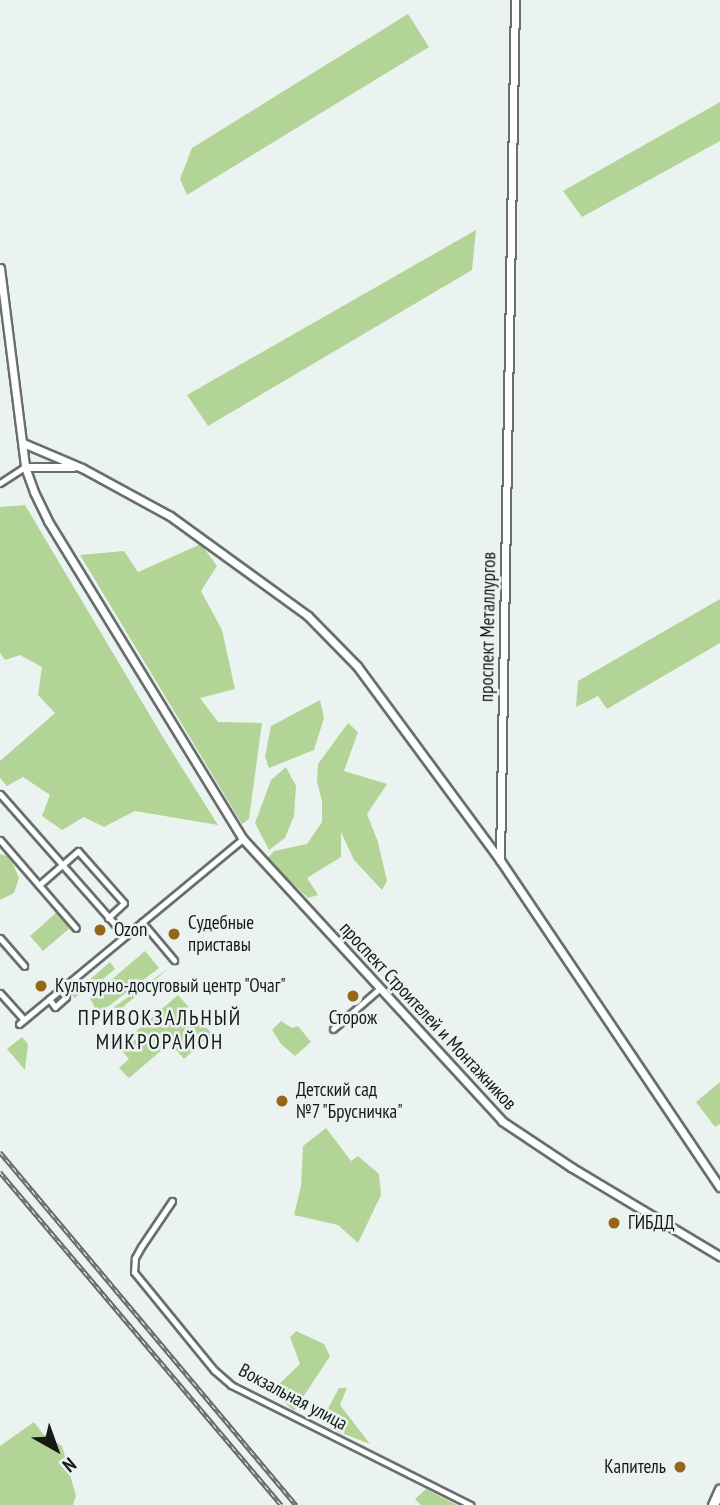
<!DOCTYPE html>
<html>
<head>
<meta charset="utf-8">
<style>
	body { margin:0 }
	#map { position:relative; width:720px; height:1505px; overflow:hidden; background:#ebf3f0; font-family:"PT Sans Narrow",sans-serif }
	div>[style] { position:absolute }
	.green>* { inset:0; background:#b2d597 }
	.roads { filter:drop-shadow(2px 0 #686f6c) drop-shadow(-2px 0 #686f6c) drop-shadow(0 2px #686f6c) drop-shadow(0 -2px #686f6c) }
	.minor>* { height:5px; margin:-2.5px; padding:0 2.5px; transform-origin:2.5px; border-radius:2.5px; background:#fff }
	.tertiary>* { height:7px; margin:-3.5px; padding:0 3.5px; transform-origin:3.5px; border-radius:3.5px; background:#fff }
	.primary>* { height:9px; margin:-4.5px; padding:0 4.5px; transform-origin:4.5px; border-radius:4.5px; background:#fff }
	.rail>* { height:4.5px; margin-top:-2.25px; transform-origin:0; background:repeating-linear-gradient(90deg,#ebf3f0 0 5px,#666b69 0 10px); box-sizing:border-box; border-block:2px solid #666b69 }
	.dots>* { width:19px; height:19px; translate:-50% -50%; box-sizing:border-box; border:4px solid #ebf3f0; border-radius:50% }
	span { translate:-50% -50%; white-space:nowrap; text-align:center; line-height:1.15; -webkit-text-stroke:5px #ebf3f0; paint-order:stroke }
	.street-label { font-size:19px; color:#161918 }
	.poi-label { font-size:19px; color:#161918 }
	.left { translate:0 -50%; text-align:left }
	.right { translate:-100% -50%; text-align:right }
	.neighbourhood-label { font-size:21px; color:#161918; letter-spacing:2px }
	.north { position:absolute; left:21px; top:1414px; width:70px; height:70px; -webkit-text-stroke:5px #ebf3f0; paint-order:stroke; rotate:140deg; font-size:19px; font-weight:700; line-height:28px; text-align:center; color:#161918 }
	.north::after { content:''; display:block; margin:auto; width:24px; height:32px; background:#161918; clip-path:polygon(50% 0,100% 100%,50% 72%,0 100%) }
</style>
</head>
<body>
<div id="map">
	<div class="green">
		<div style="clip-path:polygon(408px 14px,429px 47px,187px 195px,180px 179px,192px 148px)"></div>
		<div style="clip-path:polygon(720px 102px,720px 141px,582px 217px,563px 191px)"></div>
		<div style="clip-path:polygon(476px 230px,472px 270px,208px 426px,187px 395px)"></div>
		<div style="clip-path:polygon(25px 505px,164px 739px,218px 825px,135px 811px,104px 827px,84px 817px,62px 830px,42px 816px,50px 795px,23px 777px,7px 786px,0 778px,0 761px,55px 713px,38px 695px,42px 667px,20px 655px,5px 660px,0 653px,0 507px)"></div>
		<div style="clip-path:polygon(201px 544px,217px 566px,201px 591px,222px 630px,235px 689px,200px 698px,218px 722px,262px 723px,249px 819px,242px 824px,80px 555px,124px 551px,138px 572px)"></div>
		<div style="clip-path:polygon(720px 599px,720px 643px,607px 709px,598px 696px,576px 707px,578px 681px)"></div>
		<div style="clip-path:polygon(320px 700px,324px 718px,314px 750px,269px 768px,265px 757px,271px 726px)"></div>
		<div style="clip-path:polygon(348px 723px,358px 732px,344px 771px,387px 784px,367px 814px,378px 842px,387px 881px,382px 890px,354px 860px,341px 832px,341px 857px,307px 878px,318px 895px,308px 898px,267px 859px,274px 851px,307px 844px,322px 822px,322px 801px,317px 782px,318px 764px)"></div>
		<div style="clip-path:polygon(286px 767px,296px 786px,294px 816px,285px 838px,269px 850px,255px 823px,271px 780px)"></div>
		<div style="clip-path:polygon(0 854px,10px 857px,19px 878px,14px 893px,0 900px)"></div>
		<div style="clip-path:polygon(57px 912px,71px 927px,43px 951px,30px 936px)"></div>
		<div style="clip-path:polygon(145px 951px,159px 968px,98px 1014px,90px 998px)"></div>
		<div style="clip-path:polygon(110px 962px,115px 969px,86px 993px,82px 992px,75px 998px,72px 995px)"></div>
		<div style="clip-path:polygon(169px 968px,103px 1024px,100px 1017px)"></div>
		<div style="clip-path:polygon(178px 995px,212px 1034px,184px 1059px,170px 1043px,129px 1078px,119px 1068px,129px 1059px,122px 1051px,137px 1038px,133px 1034px)"></div>
		<div style="clip-path:polygon(281px 1021px,292px 1028px,298px 1026px,311px 1042px,295px 1056px,281px 1044px,272px 1030px)"></div>
		<div style="clip-path:polygon(22px 1037px,28px 1044px,25px 1070px,7px 1049px)"></div>
		<div style="clip-path:polygon(720px 1082px,720px 1124px,715px 1127px,696px 1102px)"></div>
		<div style="clip-path:polygon(326px 1128px,351px 1161px,358px 1156px,379px 1174px,381px 1195px,358px 1243px,338px 1225px,294px 1215px,301px 1186px,303px 1146px)"></div>
		<div style="clip-path:polygon(296px 1331px,324px 1344px,330px 1356px,294px 1411px,284px 1402px,278px 1385px,300px 1364px,290px 1337px)"></div>
		<div style="clip-path:polygon(339px 1388px,347px 1388px,340px 1405px,370px 1444px,339px 1432px,322px 1420px)"></div>
		<div style="clip-path:polygon(34px 1422px,43px 1434px,62px 1446px,76px 1496px,73px 1505px,0 1505px,0 1446px)"></div>
		<div style="clip-path:polygon(426px 1489px,457px 1505px,421px 1505px,415px 1499px)"></div>
	</div>
	<div class="roads">
		<div class="minor">
			<div style="left:0;top:483px;width:30px;rotate:-33deg"></div>
			<div style="left:0;top:794px;width:189px;rotate:48.6deg"></div>
			<div style="left:0;top:840px;width:116px;rotate:49.2deg"></div>
			<div style="left:39px;top:885px;width:52px;rotate:-41.1deg"></div>
			<div style="left:78px;top:851px;width:69px;rotate:48.5deg"></div>
			<div style="left:124px;top:903px;width:22px;rotate:137deg"></div>
			<div style="left:142px;top:922px;width:50px;rotate:49.9deg"></div>
			<div style="left:0;top:938px;width:37px;rotate:49deg"></div>
			<div style="left:0;top:993px;width:36px;rotate:48deg"></div>
			<div style="left:49px;top:999px;width:10px;rotate:53deg"></div>
			<div style="left:55px;top:1007px;width:15px;rotate:-42deg"></div>
			<div style="left:66px;top:997px;width:9px;rotate:-131deg"></div>
			<div style="left:19px;top:1024px;width:291px;rotate:-39.6deg"></div>
			<div style="left:333px;top:1029px;width:61px;rotate:-41deg"></div>
			<div style="left:172px;top:1201px;width:55px;rotate:124deg"></div>
			<div style="left:141px;top:1247px;width:13px;rotate:119deg"></div>
			<div style="left:135px;top:1258px;width:14px;rotate:94deg"></div>
			<div style="left:134px;top:1272px;width:127px;rotate:50.8deg"></div>
			<div style="left:214px;top:1370px;width:23px;rotate:41deg"></div>
			<div style="left:231px;top:1385px;width:268px;rotate:26.6deg"></div>
		</div>
		<div class="tertiary">
			<div style="left:515px;top:0;width:860px;rotate:91deg"></div>
			<div style="left:500px;top:860px;width:394px;rotate:56.1deg"></div>
			<div style="left:0;top:268px;width:201px;rotate:82.8deg"></div>
			<div style="left:25px;top:467px;width:27px;rotate:70deg"></div>
			<div style="left:34px;top:492px;width:32px;rotate:64deg"></div>
			<div style="left:48px;top:521px;width:373px;rotate:58.5deg"></div>
			<div style="left:243px;top:839px;width:383px;rotate:47.4deg"></div>
			<div style="left:502px;top:1121px;width:83px;rotate:33.7deg"></div>
			<div style="left:571px;top:1167px;width:174px;rotate:30.9deg"></div>
			<div style="left:23px;top:443px;width:64px;rotate:23deg"></div>
			<div style="left:82px;top:468px;width:100px;rotate:28.6deg"></div>
			<div style="left:170px;top:516px;width:170px;rotate:35.9deg"></div>
			<div style="left:308px;top:616px;width:70px;rotate:45.6deg"></div>
			<div style="left:357px;top:666px;width:241px;rotate:53.6deg"></div>
			<div style="left:25px;top:467px;width:48px"></div>
		</div>
		<div class="primary">
			<div style="left:713px;top:1505px;width:17px;rotate:-66deg"></div>
		</div>
	</div>
	<div class="rail">
		<div style="left:0;top:1152px;width:461px;rotate:50deg"></div>
		<div style="left:0;top:1172px;width:436px;rotate:49.8deg"></div>
	</div>
	<div class="dots">
		<div style="left:100px;top:930px;background:#986619"></div>
		<div style="left:174px;top:934px;background:#986619"></div>
		<div style="left:41px;top:986px;background:#986619"></div>
		<div style="left:353px;top:996px;background:#986619"></div>
		<div style="left:282px;top:1101px;background:#986619"></div>
		<div style="left:614px;top:1223px;background:#986619"></div>
		<div style="left:680px;top:1467px;background:#986619"></div>
	</div>
	<div class="street-label">
		<span style="left:488px;top:627px;rotate:-89deg">проспект Металлургов</span>
		<span style="left:428px;top:1016px;rotate:47deg">проспект Строителей и Монтажников</span>
		<span style="left:293px;top:1397px;rotate:28deg">Вокзальная улица</span>
	</div>
	<div class="poi-label">
		<span class="left" style="left:188px;top:934px">Судебные<br>приставы</span>
		<span class="left" style="left:114px;top:930px">Ozon</span>
		<span class="left" style="left:55px;top:986px">Культурно-досуговый центр "Очаг"</span>
		<span style="left:353px;top:1018px">Сторож</span>
		<span class="left" style="left:296px;top:1101px">Детский сад<br>№7 "Брусничка"</span>
		<span class="left" style="left:628px;top:1223px">ГИБДД</span>
		<span class="right" style="left:666px;top:1467px">Капитель</span>
	</div>
	<div class="neighbourhood-label">
		<span style="left:160px;top:1030px">ПРИВОКЗАЛЬНЫЙ<br>МИКРОРАЙОН</span>
	</div>
	<div class="north">N</div>
</div>
</body>
</html>
